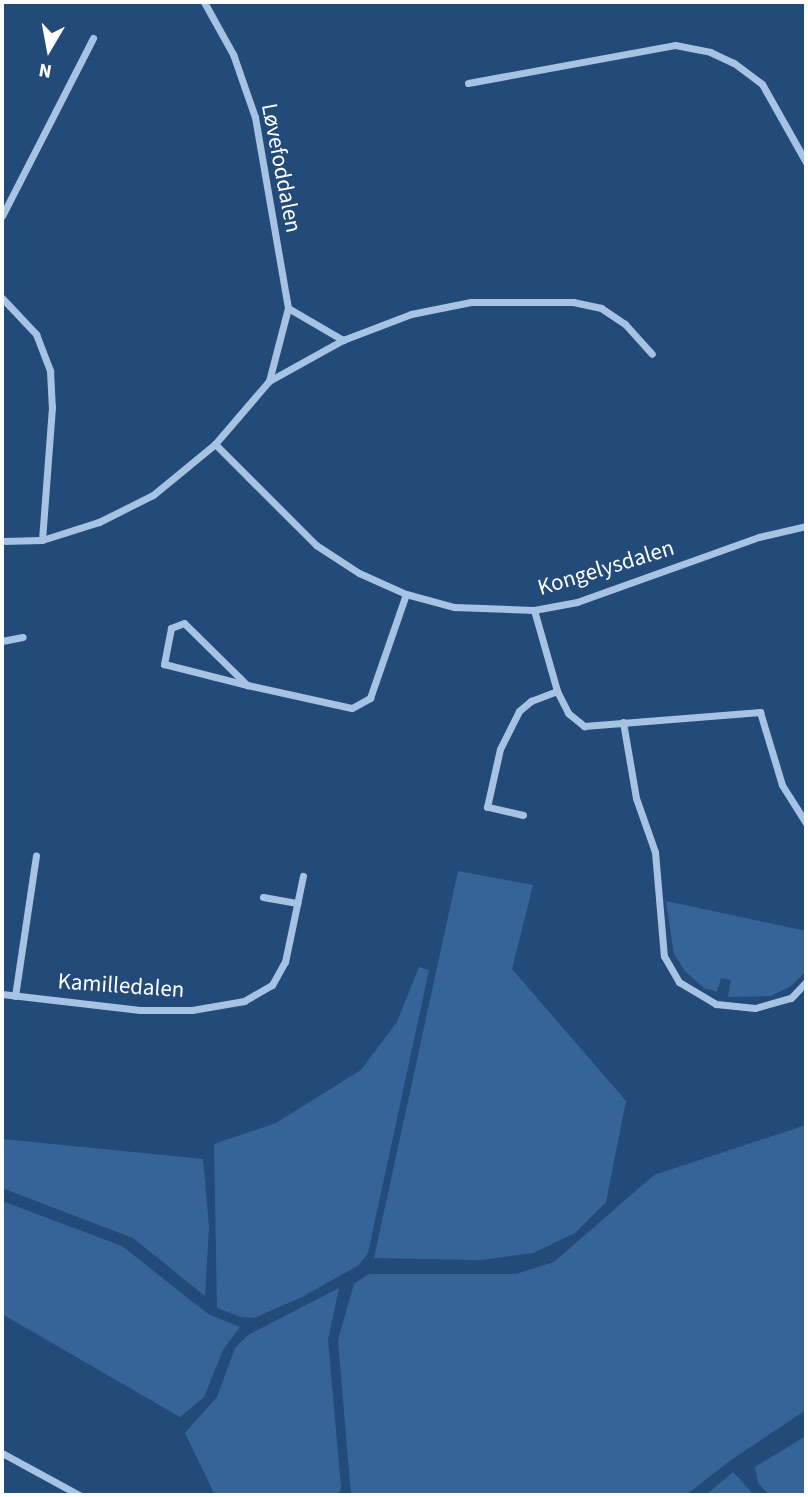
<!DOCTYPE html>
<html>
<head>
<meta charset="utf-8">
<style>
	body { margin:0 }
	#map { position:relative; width:808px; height:1497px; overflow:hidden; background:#234b7a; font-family:"Source Sans 3",sans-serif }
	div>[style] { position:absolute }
	.green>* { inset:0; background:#376498 }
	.minor>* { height:7px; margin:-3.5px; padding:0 3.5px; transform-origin:3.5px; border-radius:3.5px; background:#a6c3e4 }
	span { translate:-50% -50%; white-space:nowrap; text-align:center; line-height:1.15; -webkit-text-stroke:6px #234b7a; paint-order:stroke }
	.street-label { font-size:23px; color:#fff }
	.frame { position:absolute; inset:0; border:4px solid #fff; pointer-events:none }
	.north { position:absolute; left:14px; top:14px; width:70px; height:70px; -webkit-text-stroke:5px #234b7a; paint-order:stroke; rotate:190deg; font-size:19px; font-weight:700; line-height:28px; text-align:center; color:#fff }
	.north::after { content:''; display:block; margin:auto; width:24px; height:32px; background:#fff; clip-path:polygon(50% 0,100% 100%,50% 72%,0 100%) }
</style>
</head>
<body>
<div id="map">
	<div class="green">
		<div style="clip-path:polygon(458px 871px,533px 885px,512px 969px,626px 1101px,606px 1202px,575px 1233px,533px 1253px,481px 1260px,374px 1258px)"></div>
		<div style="clip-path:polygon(666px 901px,806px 931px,806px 971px,791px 986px,771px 996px,728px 997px,731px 980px,721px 978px,717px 992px,704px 988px,685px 971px,674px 954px)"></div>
		<div style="clip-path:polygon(419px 967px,429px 970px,368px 1253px,359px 1265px,302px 1297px,254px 1318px,241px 1317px,217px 1308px,214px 1144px,276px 1123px,361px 1070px,397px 1022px)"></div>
		<div style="clip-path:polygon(806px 1125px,806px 1410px,731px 1460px,686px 1495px,351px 1495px,338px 1340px,354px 1284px,369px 1274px,516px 1274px,554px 1262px,654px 1175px)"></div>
		<div style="clip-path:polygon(2px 1139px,203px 1159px,209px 1227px,205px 1296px,133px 1238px,2px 1188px)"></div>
		<div style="clip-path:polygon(2px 1201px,122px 1246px,208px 1314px,240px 1327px,223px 1350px,204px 1397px,180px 1417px,2px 1314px)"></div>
		<div style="clip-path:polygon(339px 1288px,328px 1340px,341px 1487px,339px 1495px,215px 1495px,185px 1433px,217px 1397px,235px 1348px,248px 1335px)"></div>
		<div style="clip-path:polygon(806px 1436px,806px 1495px,769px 1495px,758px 1483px,755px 1467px)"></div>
		<div style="clip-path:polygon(733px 1472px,754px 1495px,706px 1495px)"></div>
	</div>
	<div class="minor">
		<div style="left:204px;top:2px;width:60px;rotate:60.9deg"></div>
		<div style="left:233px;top:54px;width:67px;rotate:70.8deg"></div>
		<div style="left:255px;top:117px;width:194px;rotate:80.2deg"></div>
		<div style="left:288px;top:308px;width:75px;rotate:104.6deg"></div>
		<div style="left:468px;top:83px;width:210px;rotate:-10.4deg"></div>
		<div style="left:675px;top:45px;width:36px;rotate:11deg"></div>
		<div style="left:710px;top:52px;width:26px;rotate:25deg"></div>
		<div style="left:734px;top:63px;width:35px;rotate:37deg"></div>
		<div style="left:762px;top:84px;width:90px;rotate:60.6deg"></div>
		<div style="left:2px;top:216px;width:200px;rotate:-62.9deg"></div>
		<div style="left:2px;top:298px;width:50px;rotate:46.6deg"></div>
		<div style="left:36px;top:334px;width:40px;rotate:69deg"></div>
		<div style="left:50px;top:371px;width:36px;rotate:87deg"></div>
		<div style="left:52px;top:407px;width:133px;rotate:94.3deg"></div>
		<div style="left:288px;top:308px;width:64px;rotate:30.2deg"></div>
		<div style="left:215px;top:444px;width:143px;rotate:45deg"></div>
		<div style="left:316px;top:545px;width:51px;rotate:33.1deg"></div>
		<div style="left:359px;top:573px;width:51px;rotate:24.1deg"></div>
		<div style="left:406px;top:594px;width:50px;rotate:15.2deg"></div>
		<div style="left:454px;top:607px;width:80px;rotate:2.1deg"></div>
		<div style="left:534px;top:610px;width:44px;rotate:-10.5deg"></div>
		<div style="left:577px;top:602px;width:193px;rotate:-19.7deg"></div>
		<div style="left:759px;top:537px;width:48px;rotate:-13.2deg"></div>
		<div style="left:2px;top:541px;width:40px;rotate:-1.4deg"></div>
		<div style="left:42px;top:540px;width:60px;rotate:-17.5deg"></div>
		<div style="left:99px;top:522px;width:60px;rotate:-26.6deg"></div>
		<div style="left:153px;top:495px;width:80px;rotate:-39.4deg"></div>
		<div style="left:215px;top:444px;width:83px;rotate:-49.4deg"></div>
		<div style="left:269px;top:381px;width:85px;rotate:-29deg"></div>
		<div style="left:343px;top:340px;width:73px;rotate:-20.9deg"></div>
		<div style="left:411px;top:314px;width:61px;rotate:-11.3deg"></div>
		<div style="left:471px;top:302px;width:102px"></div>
		<div style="left:573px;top:302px;width:29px;rotate:12deg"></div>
		<div style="left:601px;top:308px;width:29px;rotate:34deg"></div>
		<div style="left:625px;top:324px;width:40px;rotate:48deg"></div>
		<div style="left:534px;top:610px;width:84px;rotate:74.1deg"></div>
		<div style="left:557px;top:691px;width:25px;rotate:63deg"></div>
		<div style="left:568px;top:713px;width:21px;rotate:39deg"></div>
		<div style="left:584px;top:726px;width:177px;rotate:-4.5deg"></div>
		<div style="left:760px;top:712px;width:76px;rotate:73.2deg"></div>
		<div style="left:782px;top:785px;width:45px;rotate:57.7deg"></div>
		<div style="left:2px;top:641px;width:21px;rotate:-11deg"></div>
		<div style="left:247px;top:685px;width:88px;rotate:-135.5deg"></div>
		<div style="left:184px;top:623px;width:14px;rotate:159deg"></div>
		<div style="left:171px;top:628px;width:37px;rotate:101deg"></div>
		<div style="left:164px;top:664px;width:86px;rotate:14.2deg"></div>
		<div style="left:247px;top:685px;width:107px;rotate:12.4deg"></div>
		<div style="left:352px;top:708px;width:21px;rotate:-29deg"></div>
		<div style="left:370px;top:698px;width:110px;rotate:-70.9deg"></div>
		<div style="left:623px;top:722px;width:77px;rotate:80.3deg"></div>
		<div style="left:636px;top:798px;width:57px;rotate:70.6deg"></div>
		<div style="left:655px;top:852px;width:104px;rotate:85.1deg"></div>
		<div style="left:664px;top:956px;width:30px;rotate:60deg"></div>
		<div style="left:679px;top:982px;width:43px;rotate:30.7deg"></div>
		<div style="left:716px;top:1004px;width:39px;rotate:6deg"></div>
		<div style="left:755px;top:1008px;width:37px;rotate:-16deg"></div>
		<div style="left:791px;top:998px;width:22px;rotate:-47deg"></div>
		<div style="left:523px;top:815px;width:37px;rotate:-167deg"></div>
		<div style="left:487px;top:807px;width:59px;rotate:-77.4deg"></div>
		<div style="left:500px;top:749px;width:42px;rotate:-63.4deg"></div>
		<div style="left:519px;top:711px;width:16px;rotate:-40deg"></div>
		<div style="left:531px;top:701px;width:28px;rotate:-21deg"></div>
		<div style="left:263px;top:897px;width:35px;rotate:10deg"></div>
		<div style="left:2px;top:994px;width:139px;rotate:6.6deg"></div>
		<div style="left:140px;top:1010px;width:52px"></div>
		<div style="left:192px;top:1010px;width:53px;rotate:-9.8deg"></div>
		<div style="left:244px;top:1001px;width:32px;rotate:-30deg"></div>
		<div style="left:272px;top:985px;width:26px;rotate:-61deg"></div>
		<div style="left:285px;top:962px;width:88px;rotate:-78.2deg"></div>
		<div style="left:15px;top:996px;width:142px;rotate:-81.5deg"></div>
		<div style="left:2px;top:1453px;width:88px;rotate:28.6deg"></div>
	</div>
	<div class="street-label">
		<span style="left:281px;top:168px;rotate:79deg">Løvefoddalen</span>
		<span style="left:606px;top:568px;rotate:-17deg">Kongelysdalen</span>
		<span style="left:121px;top:986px;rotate:4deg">Kamilledalen</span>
	</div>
	<div class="frame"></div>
	<div class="north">N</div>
</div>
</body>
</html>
